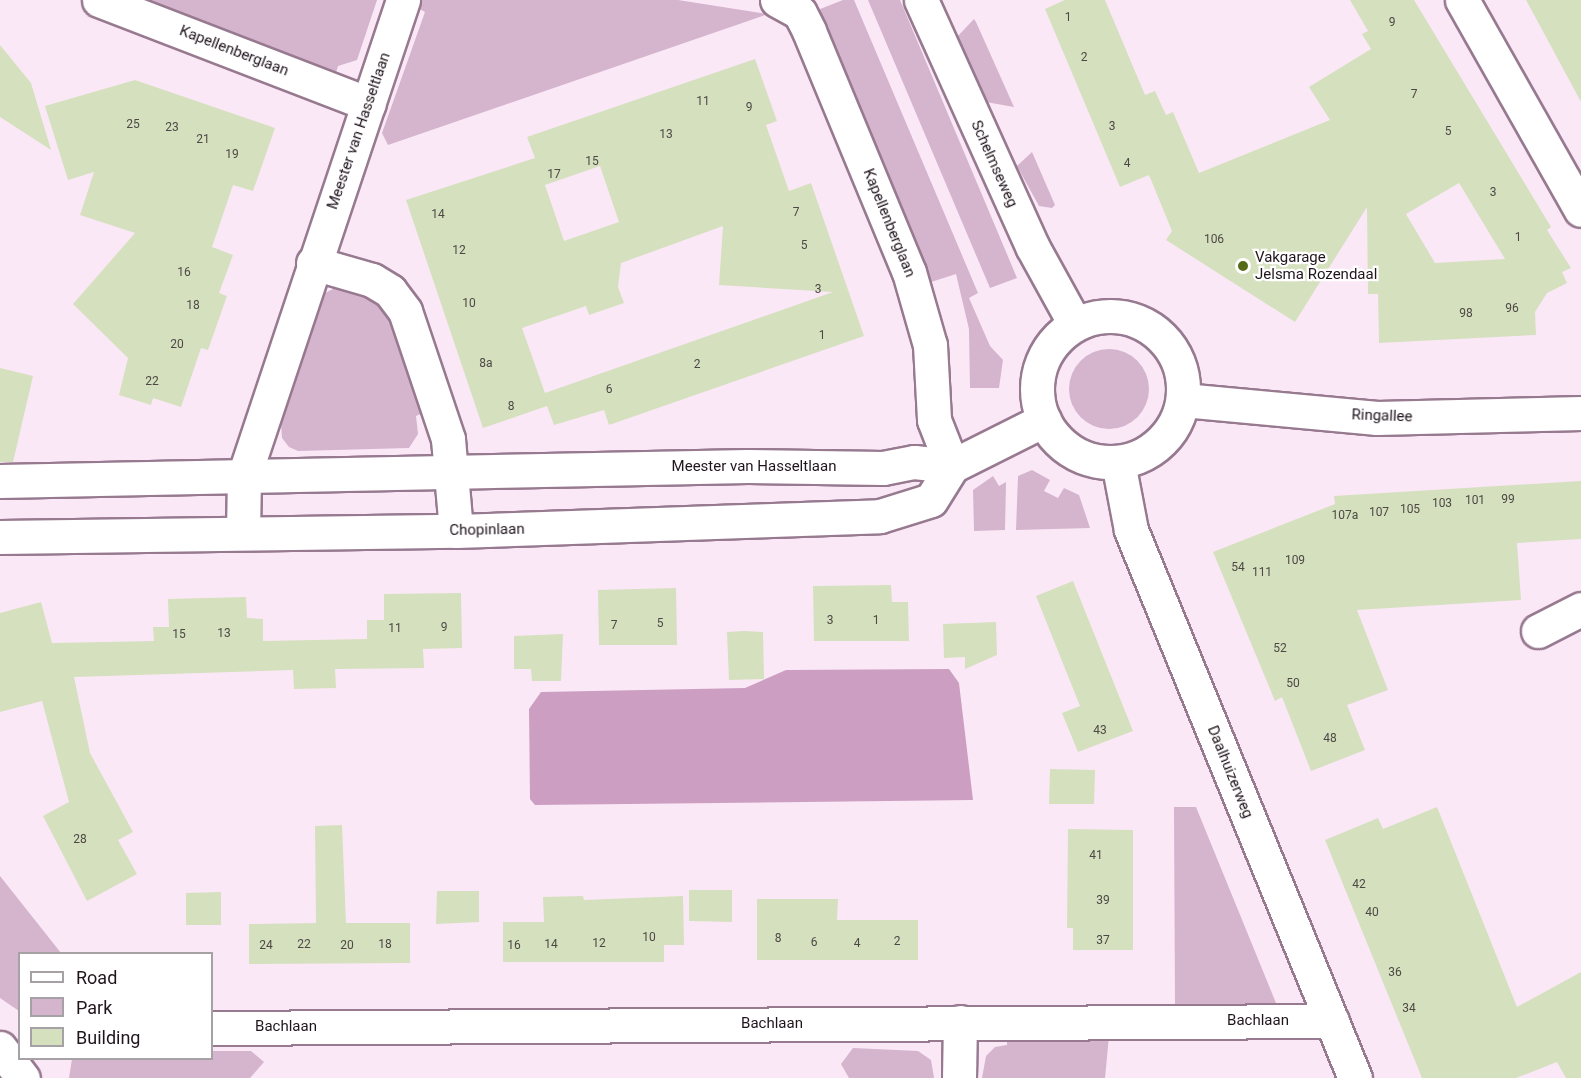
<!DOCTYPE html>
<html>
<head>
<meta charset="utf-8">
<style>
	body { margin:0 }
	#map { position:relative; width:1581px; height:1078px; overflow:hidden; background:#fbe8f7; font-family:Roboto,sans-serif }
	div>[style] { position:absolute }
	.green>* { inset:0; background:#d5b4cd }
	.round { border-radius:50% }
	.forest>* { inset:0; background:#cc9fc2 }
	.building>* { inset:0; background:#d5e0be }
	.roads { filter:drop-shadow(2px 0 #977a90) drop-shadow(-2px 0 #977a90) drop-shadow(0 2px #977a90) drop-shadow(0 -2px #977a90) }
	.street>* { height:33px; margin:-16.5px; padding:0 16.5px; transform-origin:16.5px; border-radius:16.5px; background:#fff }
	.secondary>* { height:33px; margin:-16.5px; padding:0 16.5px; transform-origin:16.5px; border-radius:16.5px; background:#fff }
	.secondary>.ring { margin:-16.5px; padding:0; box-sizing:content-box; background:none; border:33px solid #fff; border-radius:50% }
	.dots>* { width:16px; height:16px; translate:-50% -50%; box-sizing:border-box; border:3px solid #fff; border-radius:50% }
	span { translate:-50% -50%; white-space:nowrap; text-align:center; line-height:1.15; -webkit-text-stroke:4.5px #fff; paint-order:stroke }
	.number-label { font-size:12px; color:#4d4845 }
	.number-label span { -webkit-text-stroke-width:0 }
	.street-label { font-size:15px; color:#20151d }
	.poi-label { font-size:15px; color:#20151d }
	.left { translate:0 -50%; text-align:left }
	.legend { position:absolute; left:18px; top:952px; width:195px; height:108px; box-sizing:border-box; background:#fff; border:2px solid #a6a1a5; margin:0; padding:8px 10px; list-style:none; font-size:18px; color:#20151d }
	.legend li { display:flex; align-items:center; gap:12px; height:30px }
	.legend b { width:30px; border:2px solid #a6a1a5 }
</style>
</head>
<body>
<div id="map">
	<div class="green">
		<div style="clip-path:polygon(144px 0,377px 0,357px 60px,338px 66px,335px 76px)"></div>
		<div style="clip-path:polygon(419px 0,678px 0,768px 14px,388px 145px,382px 133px,425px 12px,416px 7px)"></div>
		<div style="clip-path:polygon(843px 0,854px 0,978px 293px,969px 298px,990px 346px,1003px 360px,999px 388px,970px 388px,969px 329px,956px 274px,928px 283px,815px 11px)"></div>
		<div style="clip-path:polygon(868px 0,900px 0,1017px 278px,990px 288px)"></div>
		<div style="clip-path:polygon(974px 19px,976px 22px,1014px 107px,986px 102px,957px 37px)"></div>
		<div style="clip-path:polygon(1032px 152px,1055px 205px,1052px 208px,1039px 206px,1017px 166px)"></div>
		<div style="clip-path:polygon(337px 287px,372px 296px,391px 316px,423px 413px,416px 416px,418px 434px,409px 448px,298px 451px,289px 447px,282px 438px,281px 423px,275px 420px,321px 295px)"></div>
		<div class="round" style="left:1069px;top:349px;width:80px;height:80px"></div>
		<div style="clip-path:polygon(1032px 470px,1050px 480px,1044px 491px,1058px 498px,1064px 488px,1079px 495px,1090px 528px,1016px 530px,1018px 476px)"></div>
		<div style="clip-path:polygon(993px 476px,999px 486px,1006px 482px,1005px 530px,974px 531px,973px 490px)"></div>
		<div style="clip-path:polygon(1174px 807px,1196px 807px,1276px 1003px,1265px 1007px,1175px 1007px)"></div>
		<div style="clip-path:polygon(0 876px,61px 953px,20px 954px,19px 1011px,0 998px)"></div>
		<div style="clip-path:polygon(1109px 1036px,1105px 1078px,982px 1078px,986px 1056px,995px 1047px,1007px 1045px,1007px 1037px)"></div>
		<div style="clip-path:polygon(853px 1048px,918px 1051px,931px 1060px,934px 1078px,849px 1078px,841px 1064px)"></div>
		<div style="clip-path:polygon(212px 1051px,251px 1051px,264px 1062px,250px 1078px,69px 1078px,72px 1059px,212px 1058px)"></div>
	</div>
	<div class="forest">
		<div style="clip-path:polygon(949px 669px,959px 683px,973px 800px,535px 805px,530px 799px,529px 709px,541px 692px,745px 688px,786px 670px)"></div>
	</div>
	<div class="building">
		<div style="clip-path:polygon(evenodd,1065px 0,1105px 0,1145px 95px,1155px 91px,1166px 115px,1173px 112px,1199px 173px,1330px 120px,1309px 87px,1371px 49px,1362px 34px,1368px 31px,1350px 0,1414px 0,1551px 227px,1547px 230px,1571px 268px,1562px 272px,1567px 283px,1547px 293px,1535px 312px,1536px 335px,1379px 343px,1378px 294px,1368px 294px,1367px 207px,1295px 322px,1166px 240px,1172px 231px,1149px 175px,1120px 187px,1091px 118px,1045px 9px,1065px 0,1459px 183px,1505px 259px,1435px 263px,1406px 214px,1459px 183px)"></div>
		<div style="clip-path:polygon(1526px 0,1581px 0,1581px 102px,1539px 24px)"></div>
		<div style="clip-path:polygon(0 45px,31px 83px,51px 150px,0 117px)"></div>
		<div style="clip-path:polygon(evenodd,755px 59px,777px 121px,766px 125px,789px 191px,811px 183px,864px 336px,609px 425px,604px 410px,554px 425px,547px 406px,483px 428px,406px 200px,535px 158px,527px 137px,755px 59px,600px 166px,619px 222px,564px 241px,545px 185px,600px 166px,755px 59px,723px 226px,719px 285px,833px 292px,545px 393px,522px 328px,586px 306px,589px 315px,624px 303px,618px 287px,621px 263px,723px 226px)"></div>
		<div style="clip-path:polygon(135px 80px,275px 128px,253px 191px,233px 185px,212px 247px,233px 255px,219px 293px,227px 296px,208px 350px,201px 348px,181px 407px,153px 398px,151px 405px,119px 395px,128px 358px,73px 304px,135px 233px,80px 215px,94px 172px,68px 180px,45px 106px)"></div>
		<div style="clip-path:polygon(0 368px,33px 376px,13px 462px,0 462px)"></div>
		<div style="clip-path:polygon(1581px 481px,1581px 539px,1517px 543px,1521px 600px,1357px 610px,1388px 690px,1347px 705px,1365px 750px,1311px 771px,1282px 697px,1275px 701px,1213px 552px,1335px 504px,1334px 496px)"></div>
		<div style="clip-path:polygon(1073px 581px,1133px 731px,1078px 752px,1062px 713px,1080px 706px,1036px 596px)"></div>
		<div style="clip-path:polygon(891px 585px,892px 602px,908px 602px,909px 641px,814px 641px,813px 586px)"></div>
		<div style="clip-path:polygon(676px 588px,677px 645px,599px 645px,598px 590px)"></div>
		<div style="clip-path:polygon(461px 593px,462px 648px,423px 649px,424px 668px,335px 669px,336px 688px,294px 689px,293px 670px,74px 677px,90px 753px,133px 832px,118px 840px,137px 874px,87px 901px,43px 816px,69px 802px,42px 701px,0 712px,0 613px,41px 602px,52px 643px,154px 641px,153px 627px,169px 627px,168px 599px,246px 597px,247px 618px,263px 619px,263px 641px,367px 639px,367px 620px,384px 620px,384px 594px)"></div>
		<div style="clip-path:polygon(996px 622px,997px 655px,965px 669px,965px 657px,944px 658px,943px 624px)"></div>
		<div style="clip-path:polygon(745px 631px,763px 632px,764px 679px,729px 680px,727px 632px)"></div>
		<div style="clip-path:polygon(563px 634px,561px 681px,532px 681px,531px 669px,514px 669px,514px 636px)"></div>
		<div style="clip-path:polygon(1050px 769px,1095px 770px,1094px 804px,1049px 804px)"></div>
		<div style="clip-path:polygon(1437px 807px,1517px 1007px,1581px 972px,1581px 1078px,1566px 1078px,1557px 1062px,1516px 1078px,1422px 1078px,1325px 840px,1378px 818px,1383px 829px)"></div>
		<div style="clip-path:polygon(342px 825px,346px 923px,410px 923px,410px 963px,249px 964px,249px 924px,316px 923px,315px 826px)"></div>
		<div style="clip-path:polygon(1068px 829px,1133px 830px,1133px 950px,1073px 950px,1073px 928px,1067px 928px)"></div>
		<div style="clip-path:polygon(689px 890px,732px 890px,732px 922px,689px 921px)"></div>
		<div style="clip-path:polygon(437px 891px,479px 891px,479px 922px,436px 924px)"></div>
		<div style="clip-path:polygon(221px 892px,221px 925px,186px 925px,186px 893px)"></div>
		<div style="clip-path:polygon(583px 896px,584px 900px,683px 896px,684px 945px,664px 945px,664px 962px,503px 962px,503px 922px,544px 922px,543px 897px)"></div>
		<div style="clip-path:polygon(757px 899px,838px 899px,837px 920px,918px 920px,918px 960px,757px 960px)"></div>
	</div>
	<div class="roads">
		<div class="street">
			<div style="left:99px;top:0;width:289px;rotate:21.1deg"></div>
			<div style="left:777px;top:0;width:26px;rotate:29deg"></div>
			<div style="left:800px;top:13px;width:20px;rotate:63deg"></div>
			<div style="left:809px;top:31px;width:261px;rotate:67.5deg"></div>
			<div style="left:909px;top:272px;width:76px;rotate:74deg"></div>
			<div style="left:930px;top:345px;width:75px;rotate:86.9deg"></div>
			<div style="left:934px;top:420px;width:49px;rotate:68.6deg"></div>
			<div style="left:1462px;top:0;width:241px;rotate:60.5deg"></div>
			<div style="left:313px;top:263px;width:61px;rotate:16.1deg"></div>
			<div style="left:372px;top:280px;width:21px;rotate:31deg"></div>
			<div style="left:390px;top:291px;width:25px;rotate:53deg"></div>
			<div style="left:405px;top:311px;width:135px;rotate:71.4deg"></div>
			<div style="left:448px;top:439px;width:92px;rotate:85deg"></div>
			<div style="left:0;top:481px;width:748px;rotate:-1.15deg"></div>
			<div style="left:748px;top:466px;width:135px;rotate:0.8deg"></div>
			<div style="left:883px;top:468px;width:32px;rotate:-11deg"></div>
			<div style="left:914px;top:462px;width:38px;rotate:6deg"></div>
			<div style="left:952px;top:466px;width:103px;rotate:-26.6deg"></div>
			<div style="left:243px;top:533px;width:57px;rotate:-89deg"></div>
			<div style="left:244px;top:476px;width:502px;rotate:-71.53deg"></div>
			<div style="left:0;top:537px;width:456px;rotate:-0.8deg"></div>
			<div style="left:456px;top:531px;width:424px;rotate:-2deg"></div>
			<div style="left:880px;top:516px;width:53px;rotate:-17.4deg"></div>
			<div style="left:931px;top:500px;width:40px;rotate:-58deg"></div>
			<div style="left:1538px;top:631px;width:48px;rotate:-27.1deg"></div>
			<div style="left:212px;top:1028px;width:1120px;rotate:-0.36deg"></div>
			<div style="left:0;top:1048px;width:38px;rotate:53deg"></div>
			<div style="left:959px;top:1078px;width:56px;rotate:-89deg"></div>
		</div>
		<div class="secondary">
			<div style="left:921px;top:0;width:270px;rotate:65.7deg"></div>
			<div style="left:1032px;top:246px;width:89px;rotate:61.1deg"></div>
			<div class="ring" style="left:1037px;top:316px;width:113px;height:113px"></div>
			<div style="left:1183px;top:400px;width:195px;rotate:5.3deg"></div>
			<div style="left:1377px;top:418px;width:204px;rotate:-1.4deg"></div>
			<div style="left:1118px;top:462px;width:69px;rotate:79.2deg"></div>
			<div style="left:1131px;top:530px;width:592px;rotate:67.77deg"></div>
		</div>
	</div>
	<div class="dots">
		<div style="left:1243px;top:266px;background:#566a17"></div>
	</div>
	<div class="number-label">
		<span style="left:1068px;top:18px">1</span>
		<span style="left:1392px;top:23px">9</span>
		<span style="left:1084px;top:58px">2</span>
		<span style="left:1414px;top:95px">7</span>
		<span style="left:703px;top:102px">11</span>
		<span style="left:749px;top:108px">9</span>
		<span style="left:133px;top:125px">25</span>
		<span style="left:1112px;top:127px">3</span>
		<span style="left:172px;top:128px">23</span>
		<span style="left:1448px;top:132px">5</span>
		<span style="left:666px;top:135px">13</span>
		<span style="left:203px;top:140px">21</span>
		<span style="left:232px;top:155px">19</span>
		<span style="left:592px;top:162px">15</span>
		<span style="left:1127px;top:164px">4</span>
		<span style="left:554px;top:175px">17</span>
		<span style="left:1493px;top:193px">3</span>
		<span style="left:796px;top:213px">7</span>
		<span style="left:438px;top:215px">14</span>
		<span style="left:1518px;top:238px">1</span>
		<span style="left:1214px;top:240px">106</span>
		<span style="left:804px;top:246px">5</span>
		<span style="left:459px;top:251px">12</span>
		<span style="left:184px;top:273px">16</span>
		<span style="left:818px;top:290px">3</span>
		<span style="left:469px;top:304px">10</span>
		<span style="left:193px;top:306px">18</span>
		<span style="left:1512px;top:309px">96</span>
		<span style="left:1466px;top:314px">98</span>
		<span style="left:822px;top:336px">1</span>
		<span style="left:177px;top:345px">20</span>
		<span style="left:486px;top:364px">8a</span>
		<span style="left:697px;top:365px">2</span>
		<span style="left:152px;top:382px">22</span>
		<span style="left:609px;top:390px">6</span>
		<span style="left:511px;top:407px">8</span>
		<span style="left:1508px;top:500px">99</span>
		<span style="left:1475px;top:501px">101</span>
		<span style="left:1442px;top:504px">103</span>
		<span style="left:1410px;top:510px">105</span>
		<span style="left:1379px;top:513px">107</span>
		<span style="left:1345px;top:516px">107a</span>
		<span style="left:1295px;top:561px">109</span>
		<span style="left:1238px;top:568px">54</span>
		<span style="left:1262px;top:573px">111</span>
		<span style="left:830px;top:621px">3</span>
		<span style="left:876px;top:621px">1</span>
		<span style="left:660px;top:624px">5</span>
		<span style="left:614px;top:626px">7</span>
		<span style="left:444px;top:628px">9</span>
		<span style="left:395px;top:629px">11</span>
		<span style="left:224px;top:634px">13</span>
		<span style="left:179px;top:635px">15</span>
		<span style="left:1280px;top:649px">52</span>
		<span style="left:1293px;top:684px">50</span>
		<span style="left:1100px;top:731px">43</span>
		<span style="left:1330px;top:739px">48</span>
		<span style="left:80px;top:840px">28</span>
		<span style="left:1096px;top:856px">41</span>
		<span style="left:1359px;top:885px">42</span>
		<span style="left:1103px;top:901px">39</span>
		<span style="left:1372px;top:913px">40</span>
		<span style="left:649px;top:938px">10</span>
		<span style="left:778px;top:939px">8</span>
		<span style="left:1103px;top:941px">37</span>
		<span style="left:897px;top:942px">2</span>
		<span style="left:814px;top:943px">6</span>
		<span style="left:599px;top:944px">12</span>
		<span style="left:857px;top:944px">4</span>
		<span style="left:304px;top:945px">22</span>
		<span style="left:385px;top:945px">18</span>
		<span style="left:551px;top:945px">14</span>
		<span style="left:266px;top:946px">24</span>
		<span style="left:347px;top:946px">20</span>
		<span style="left:514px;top:946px">16</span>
		<span style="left:1395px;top:973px">36</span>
		<span style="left:1409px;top:1009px">34</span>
	</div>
	<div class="street-label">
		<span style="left:234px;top:51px;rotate:21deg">Kapellenberglaan</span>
		<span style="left:359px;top:131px;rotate:-71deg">Meester van Hasseltlaan</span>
		<span style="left:994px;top:164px;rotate:66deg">Schelmseweg</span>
		<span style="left:889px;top:223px;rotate:68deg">Kapellenberglaan</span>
		<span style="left:1382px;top:416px;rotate:2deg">Ringallee</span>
		<span style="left:754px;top:467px">Meester van Hasseltlaan</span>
		<span style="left:487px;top:530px;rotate:-1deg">Chopinlaan</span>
		<span style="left:1230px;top:772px;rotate:68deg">Daalhuizerweg</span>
		<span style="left:1258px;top:1021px">Bachlaan</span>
		<span style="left:772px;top:1024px">Bachlaan</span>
		<span style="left:286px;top:1027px">Bachlaan</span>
	</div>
	<div class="poi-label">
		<span class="left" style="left:1255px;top:266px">Vakgarage<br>Jelsma Rozendaal</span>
	</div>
	<ul class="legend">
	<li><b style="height:8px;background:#fff"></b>Road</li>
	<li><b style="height:16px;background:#d5b4cd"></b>Park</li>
	<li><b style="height:16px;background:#d5e0be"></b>Building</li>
	</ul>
</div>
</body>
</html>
